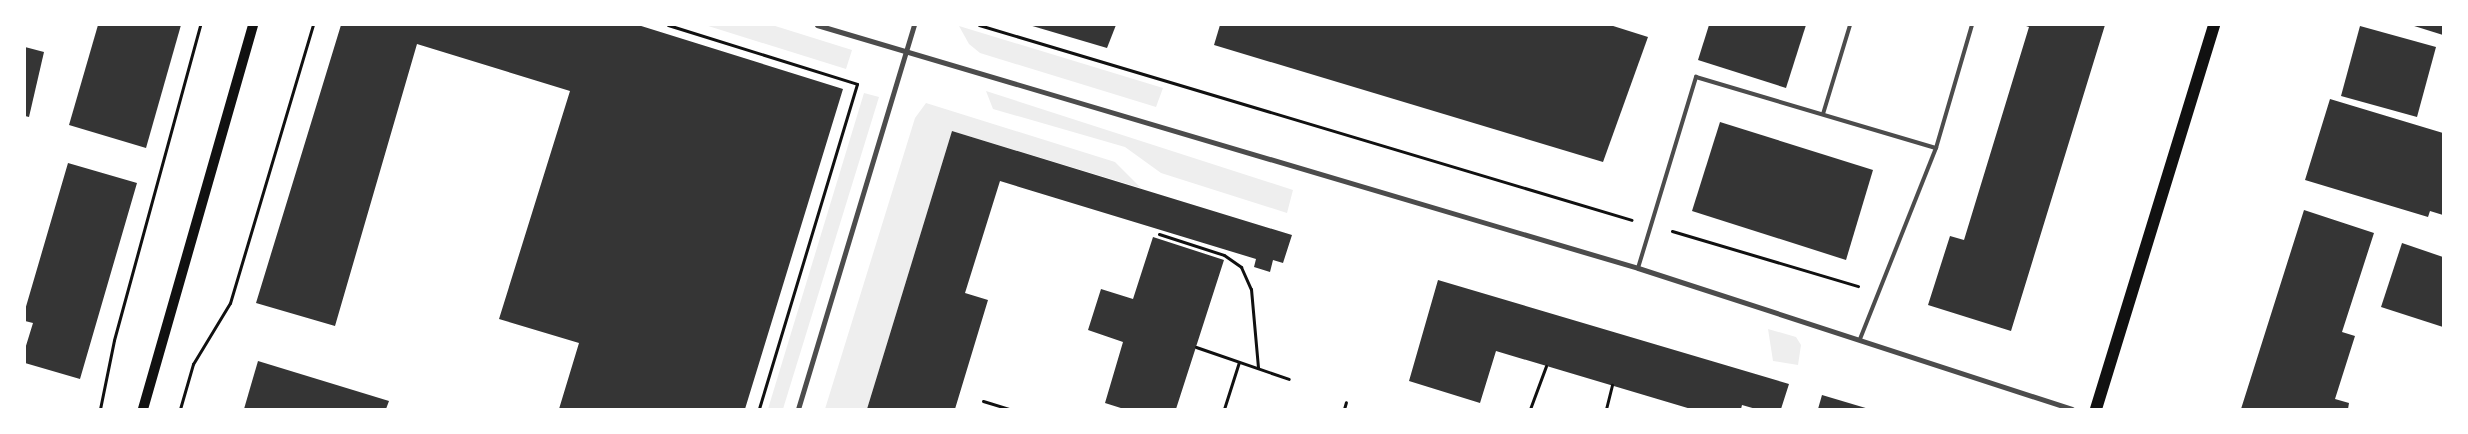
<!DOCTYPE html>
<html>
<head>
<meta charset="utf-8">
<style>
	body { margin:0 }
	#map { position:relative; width:2468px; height:434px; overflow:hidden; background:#fff; font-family:"Nunito Sans",sans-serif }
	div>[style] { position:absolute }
	.green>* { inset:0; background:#eee }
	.building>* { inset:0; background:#353535 }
	.path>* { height:3px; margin:-1.5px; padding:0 1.5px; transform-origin:1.5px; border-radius:1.5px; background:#111 }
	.service>* { height:4px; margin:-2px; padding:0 2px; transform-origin:2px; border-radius:2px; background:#4c4c4c }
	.minor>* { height:5px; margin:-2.5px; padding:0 2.5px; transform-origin:2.5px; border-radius:2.5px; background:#4c4c4c }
	.secondary>* { height:10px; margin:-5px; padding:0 5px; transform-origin:5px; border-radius:5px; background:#111 }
	.primary>* { height:12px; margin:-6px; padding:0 6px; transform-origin:6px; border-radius:6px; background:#111 }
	span { translate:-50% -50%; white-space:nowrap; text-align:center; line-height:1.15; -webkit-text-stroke:4px #fff; paint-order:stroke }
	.frame { position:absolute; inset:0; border:26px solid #fff; pointer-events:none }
</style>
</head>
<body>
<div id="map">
	<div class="green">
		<div style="clip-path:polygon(705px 25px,772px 25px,852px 50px,846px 69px)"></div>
		<div style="clip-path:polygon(959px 26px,1163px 88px,1156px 107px,980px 53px,969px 44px)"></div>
		<div style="clip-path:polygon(986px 91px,1293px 190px,1287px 213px,1161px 173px,1125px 147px,993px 109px)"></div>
		<div style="clip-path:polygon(864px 93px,879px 97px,783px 409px,768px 409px)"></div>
		<div style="clip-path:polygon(926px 103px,1115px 162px,1141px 188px,952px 131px,867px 409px,825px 409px,915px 118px)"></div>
		<div style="clip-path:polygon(1768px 329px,1796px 337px,1801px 345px,1798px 365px,1773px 361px)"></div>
	</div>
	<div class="building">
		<div style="clip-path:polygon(98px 25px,181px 25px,146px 148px,69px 125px)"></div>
		<div style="clip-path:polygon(341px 25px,638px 25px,843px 89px,745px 409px,559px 409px,579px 343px,499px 319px,570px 91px,417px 44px,335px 326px,256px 303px)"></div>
		<div style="clip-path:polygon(1029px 25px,1116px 25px,1107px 48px)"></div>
		<div style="clip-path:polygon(1220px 25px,1610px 25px,1648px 37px,1603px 162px,1214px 45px)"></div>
		<div style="clip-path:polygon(1709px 25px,1806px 25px,1786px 88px,1698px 60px)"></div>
		<div style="clip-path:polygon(2023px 25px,2105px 25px,2011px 331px,1928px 305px,1950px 236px,1964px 240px,2029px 27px)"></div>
		<div style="clip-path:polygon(2411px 25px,2443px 25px,2443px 35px)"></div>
		<div style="clip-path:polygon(2360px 26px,2436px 47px,2417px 117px,2341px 96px)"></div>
		<div style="clip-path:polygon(25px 47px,44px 52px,29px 117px,25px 116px)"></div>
		<div style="clip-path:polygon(2330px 99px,2443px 133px,2443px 215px,2430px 211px,2428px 217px,2305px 180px)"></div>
		<div style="clip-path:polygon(1720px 122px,1873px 170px,1846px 260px,1692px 211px)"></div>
		<div style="clip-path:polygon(952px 131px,1292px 235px,1283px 263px,1273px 260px,1270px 272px,1254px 267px,1256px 259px,1000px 181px,965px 293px,988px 300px,955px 409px,867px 409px)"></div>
		<div style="clip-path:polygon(68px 163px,137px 183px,80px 379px,25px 363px,25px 349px,33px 323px,25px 321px,25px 310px)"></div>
		<div style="clip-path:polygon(2304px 210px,2374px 233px,2342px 332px,2355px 336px,2335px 399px,2349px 403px,2348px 409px,2241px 409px)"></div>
		<div style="clip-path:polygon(1153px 237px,1224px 260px,1176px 409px,1124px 409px,1105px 403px,1123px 342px,1088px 330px,1101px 289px,1133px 299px)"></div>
		<div style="clip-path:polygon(2402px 243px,2443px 257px,2443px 327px,2381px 307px)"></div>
		<div style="clip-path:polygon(1438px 280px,1789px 384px,1781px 409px,1756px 409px,1742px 405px,1741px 409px,1691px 409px,1496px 351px,1480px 403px,1409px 381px)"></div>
		<div style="clip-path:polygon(258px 361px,389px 401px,386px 409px,244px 409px)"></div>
		<div style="clip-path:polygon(1822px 395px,1869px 409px,1818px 409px)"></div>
	</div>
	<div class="path">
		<div style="left:668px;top:25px;width:198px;rotate:17.3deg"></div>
		<div style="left:857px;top:84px;width:339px;rotate:106.8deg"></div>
		<div style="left:979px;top:25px;width:681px;rotate:16.63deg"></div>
		<div style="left:1672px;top:231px;width:194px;rotate:16.5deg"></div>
		<div style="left:1159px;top:234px;width:68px;rotate:17.9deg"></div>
		<div style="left:1224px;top:255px;width:21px;rotate:35deg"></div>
		<div style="left:1241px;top:267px;width:24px;rotate:66deg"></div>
		<div style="left:1251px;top:289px;width:79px;rotate:84.9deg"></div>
		<div style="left:1196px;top:347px;width:98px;rotate:19deg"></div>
		<div style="left:983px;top:401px;width:27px;rotate:17deg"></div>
		<div style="left:100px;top:409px;width:70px;rotate:-78.5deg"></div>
		<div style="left:114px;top:340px;width:327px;rotate:-74.7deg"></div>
		<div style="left:180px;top:409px;width:47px;rotate:-73.9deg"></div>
		<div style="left:193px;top:364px;width:71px;rotate:-58.8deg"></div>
		<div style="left:230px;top:303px;width:290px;rotate:-73.4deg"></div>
		<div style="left:1224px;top:409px;width:49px;rotate:-72.3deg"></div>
		<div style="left:1344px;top:409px;width:7px;rotate:-74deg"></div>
		<div style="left:1530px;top:409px;width:46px;rotate:-69.6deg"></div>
		<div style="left:1606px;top:409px;width:25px;rotate:-76deg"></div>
	</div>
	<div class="service">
		<div style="left:1823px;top:114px;width:93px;rotate:-73.1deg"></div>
		<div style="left:1638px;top:268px;width:200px;rotate:-73.1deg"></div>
		<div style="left:1696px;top:77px;width:250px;rotate:16.5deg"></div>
		<div style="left:1860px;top:339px;width:206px;rotate:-68.3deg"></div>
		<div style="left:1936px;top:148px;width:128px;rotate:-73.7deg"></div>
	</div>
	<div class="minor">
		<div style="left:817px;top:25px;width:856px;rotate:16.49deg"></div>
		<div style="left:1638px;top:268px;width:456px;rotate:18deg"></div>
		<div style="left:798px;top:409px;width:401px;rotate:-73.2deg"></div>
	</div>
	<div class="secondary">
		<div style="left:143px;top:409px;width:399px;rotate:-74deg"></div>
	</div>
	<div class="primary">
		<div style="left:2096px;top:409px;width:402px;rotate:-72.9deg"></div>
	</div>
	<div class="frame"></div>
</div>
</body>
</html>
